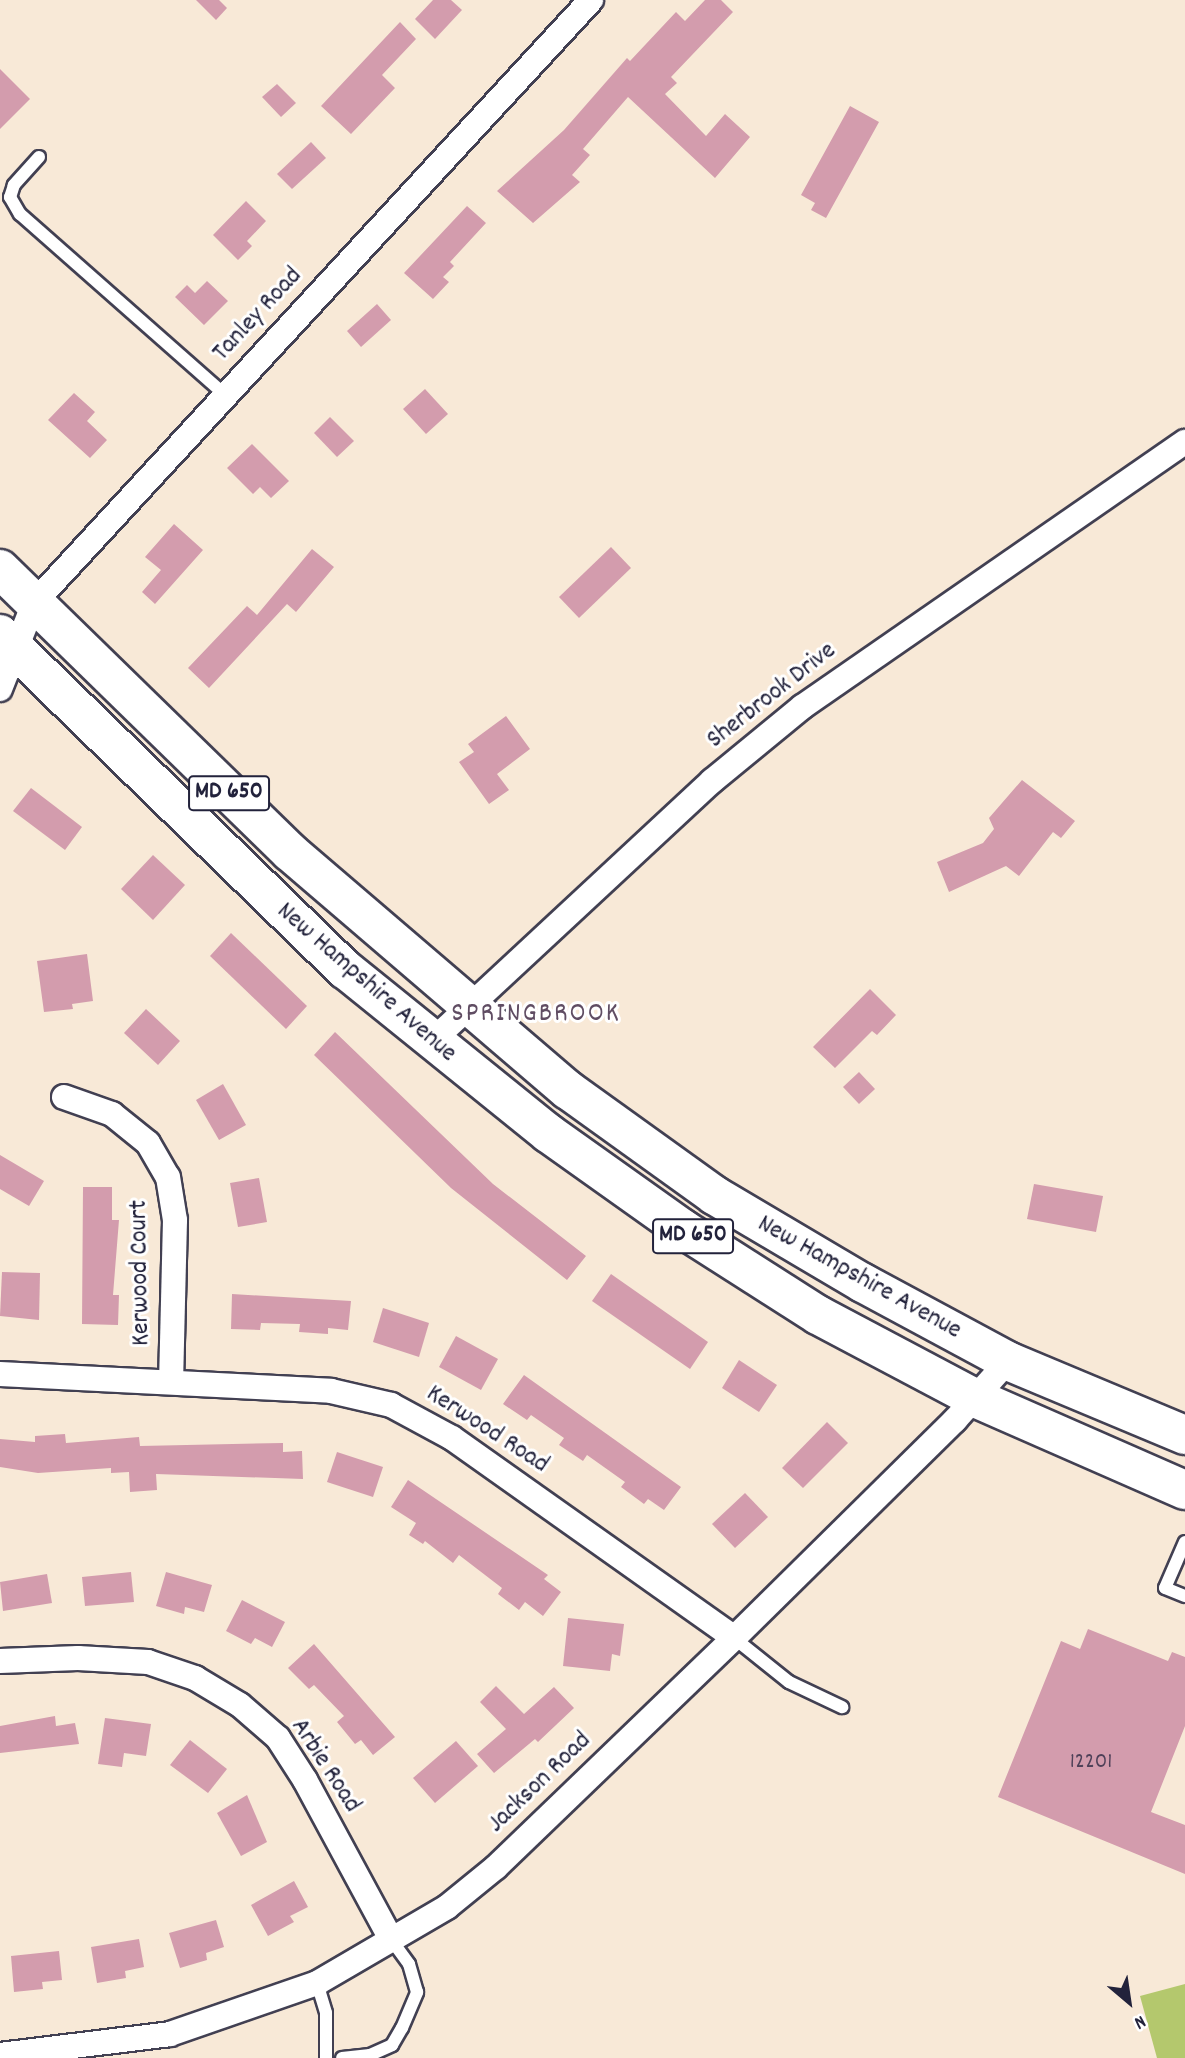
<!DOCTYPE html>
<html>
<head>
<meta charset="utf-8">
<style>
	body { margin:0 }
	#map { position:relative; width:1185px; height:2058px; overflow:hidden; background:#f8e9d7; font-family:Dekko,sans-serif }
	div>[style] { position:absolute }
	.green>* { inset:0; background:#b4c86d }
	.building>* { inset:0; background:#d39cad }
	.roads { filter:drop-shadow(2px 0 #424052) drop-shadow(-2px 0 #424052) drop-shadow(0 2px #424052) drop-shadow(0 -2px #424052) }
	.lane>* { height:12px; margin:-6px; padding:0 6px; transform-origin:6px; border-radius:6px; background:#fff }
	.street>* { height:24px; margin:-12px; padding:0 12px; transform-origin:12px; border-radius:12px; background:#fff }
	.primary>* { height:38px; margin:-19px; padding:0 19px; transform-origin:19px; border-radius:19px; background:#fff }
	span { translate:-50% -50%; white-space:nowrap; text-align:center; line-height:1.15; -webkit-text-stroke:6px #fff; paint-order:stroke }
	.number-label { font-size:23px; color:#4e4058 }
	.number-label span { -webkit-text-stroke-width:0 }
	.shield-label span { padding:2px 5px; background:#fff; border:2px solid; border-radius:5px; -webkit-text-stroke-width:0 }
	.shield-label { font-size:24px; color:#22223b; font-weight:700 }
	.street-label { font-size:26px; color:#22223b }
	.neighbourhood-label { font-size:28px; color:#604d63; letter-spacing:2px }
	.north { position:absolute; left:1094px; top:1967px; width:70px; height:70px; -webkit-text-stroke:5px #fff; paint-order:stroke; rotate:151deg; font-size:19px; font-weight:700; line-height:28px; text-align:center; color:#22223b }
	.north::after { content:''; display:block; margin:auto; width:24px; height:32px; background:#22223b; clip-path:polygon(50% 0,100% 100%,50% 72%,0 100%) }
</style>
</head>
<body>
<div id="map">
	<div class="green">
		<div style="clip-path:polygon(1185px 1984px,1185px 2058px,1157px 2058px,1140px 1996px)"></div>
	</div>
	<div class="building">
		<div style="clip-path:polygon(196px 0,219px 0,227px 8px,216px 20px)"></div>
		<div style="clip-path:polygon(433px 0,451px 0,462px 10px,435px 39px,415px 19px)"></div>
		<div style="clip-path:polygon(705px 0,721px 0,733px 12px,671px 77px,677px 83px,665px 94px,706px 136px,725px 114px,750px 137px,715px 178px,628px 97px,583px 149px,590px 155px,572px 175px,580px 182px,533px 223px,497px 191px,564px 130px,627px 58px,630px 61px,676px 12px,685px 21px)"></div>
		<div style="clip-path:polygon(400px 22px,416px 39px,382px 75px,395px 88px,351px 134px,321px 106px)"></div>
		<div style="clip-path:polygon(0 69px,30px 99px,0 129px)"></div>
		<div style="clip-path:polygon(277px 84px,296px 103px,281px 117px,262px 97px)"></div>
		<div style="clip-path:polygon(850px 106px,879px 122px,826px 218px,811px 210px,815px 203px,801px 195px)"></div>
		<div style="clip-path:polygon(311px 142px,326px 158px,292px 189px,277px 174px)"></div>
		<div style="clip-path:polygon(246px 201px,266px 221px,247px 241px,252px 246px,238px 260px,213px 235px)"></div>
		<div style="clip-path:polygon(467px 206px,486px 223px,450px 262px,454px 266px,443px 277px,449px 282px,433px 299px,404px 273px)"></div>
		<div style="clip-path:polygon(207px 281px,228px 301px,204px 325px,175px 297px,187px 285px,195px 293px)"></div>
		<div style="clip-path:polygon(377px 304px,391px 320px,361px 347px,347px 331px)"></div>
		<div style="clip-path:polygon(425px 389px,448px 414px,426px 434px,403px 409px)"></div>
		<div style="clip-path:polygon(74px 393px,95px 412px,87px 421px,107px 440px,90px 458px,48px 420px)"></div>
		<div style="clip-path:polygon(330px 417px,354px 441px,337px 457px,314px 433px)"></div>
		<div style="clip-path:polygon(252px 444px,289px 481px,271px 498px,260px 487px,253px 494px,227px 468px)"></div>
		<div style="clip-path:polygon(174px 524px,203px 550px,155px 604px,142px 592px,161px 570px,145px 557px)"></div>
		<div style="clip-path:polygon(611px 547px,631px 568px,579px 618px,559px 597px)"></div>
		<div style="clip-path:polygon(312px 549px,334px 567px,296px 612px,287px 604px,209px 688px,188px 668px,247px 606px,257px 615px)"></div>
		<div style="clip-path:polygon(506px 716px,530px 749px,497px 774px,509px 790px,489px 804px,459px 762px,474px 752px,468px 744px)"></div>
		<div style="clip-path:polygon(1022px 780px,1075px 821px,1061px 838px,1053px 832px,1019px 876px,1006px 866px,949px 892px,937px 862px,983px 843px,994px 829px,989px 818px)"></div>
		<div style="clip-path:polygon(31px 788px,82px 827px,65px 850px,13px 811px)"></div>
		<div style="clip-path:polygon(153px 855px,185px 885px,153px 920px,121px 889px)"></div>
		<div style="clip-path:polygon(231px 933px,307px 1006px,286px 1029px,210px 956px)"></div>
		<div style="clip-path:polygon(87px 954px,93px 1001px,72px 1004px,73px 1009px,44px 1012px,37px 961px)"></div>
		<div style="clip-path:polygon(870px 989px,896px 1015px,877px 1035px,872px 1031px,835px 1068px,813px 1047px)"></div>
		<div style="clip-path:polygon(146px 1009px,180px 1041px,158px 1065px,124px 1033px)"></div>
		<div style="clip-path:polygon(335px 1032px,493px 1184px,586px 1256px,567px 1280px,451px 1188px,314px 1055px)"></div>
		<div style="clip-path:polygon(859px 1072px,875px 1089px,859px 1104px,843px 1087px)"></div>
		<div style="clip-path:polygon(223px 1084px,246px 1125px,219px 1140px,196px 1100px)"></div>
		<div style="clip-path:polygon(0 1155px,44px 1181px,29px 1206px,0 1189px)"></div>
		<div style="clip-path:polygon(259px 1178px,267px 1222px,238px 1227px,230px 1183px)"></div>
		<div style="clip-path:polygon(1034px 1184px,1103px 1196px,1096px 1232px,1027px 1219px)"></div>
		<div style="clip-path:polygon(83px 1187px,112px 1187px,112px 1220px,119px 1220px,113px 1295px,119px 1295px,118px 1325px,82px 1324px)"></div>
		<div style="clip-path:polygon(2px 1272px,40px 1273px,39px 1320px,0 1316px)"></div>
		<div style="clip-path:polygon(611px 1274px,708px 1342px,690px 1369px,592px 1301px)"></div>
		<div style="clip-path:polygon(232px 1294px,351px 1301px,348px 1330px,328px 1328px,328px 1334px,299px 1332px,300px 1324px,261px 1323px,260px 1330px,231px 1329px)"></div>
		<div style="clip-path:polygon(383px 1308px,429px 1323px,419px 1357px,373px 1342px)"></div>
		<div style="clip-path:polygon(456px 1336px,498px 1359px,481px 1390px,439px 1367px)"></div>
		<div style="clip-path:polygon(739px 1360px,777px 1385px,759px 1412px,722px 1388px)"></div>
		<div style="clip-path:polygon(524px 1375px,681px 1487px,664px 1510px,648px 1499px,644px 1504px,621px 1487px,625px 1482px,587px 1455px,583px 1461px,559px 1445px,564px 1438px,531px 1415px,527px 1420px,503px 1404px)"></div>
		<div style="clip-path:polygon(827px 1422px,848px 1443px,803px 1488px,782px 1468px)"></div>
		<div style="clip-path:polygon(65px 1434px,66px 1443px,139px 1437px,140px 1446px,283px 1443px,283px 1452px,302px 1451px,303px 1479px,156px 1474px,157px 1490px,130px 1492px,129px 1472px,111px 1473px,111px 1468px,38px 1473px,0 1467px,0 1439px,35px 1442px,35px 1436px)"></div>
		<div style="clip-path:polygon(337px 1452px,383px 1467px,373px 1497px,327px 1482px)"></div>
		<div style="clip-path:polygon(408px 1480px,548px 1575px,544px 1579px,561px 1592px,543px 1616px,525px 1602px,519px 1610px,498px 1594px,502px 1588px,459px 1555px,453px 1563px,425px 1541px,423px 1544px,409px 1535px,416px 1523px,391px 1507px)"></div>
		<div style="clip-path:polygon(745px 1493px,768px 1517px,735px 1548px,712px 1524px)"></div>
		<div style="clip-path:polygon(131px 1572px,134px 1602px,85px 1606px,82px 1577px)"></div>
		<div style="clip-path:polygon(166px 1572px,212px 1585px,204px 1612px,185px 1607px,184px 1614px,156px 1606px)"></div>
		<div style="clip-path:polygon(47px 1574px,52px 1603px,3px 1611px,0 1582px)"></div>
		<div style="clip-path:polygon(242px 1600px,285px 1622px,272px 1647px,255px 1638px,251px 1644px,226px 1631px)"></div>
		<div style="clip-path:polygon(568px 1618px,624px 1624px,620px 1656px,612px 1654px,610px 1671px,563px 1666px)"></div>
		<div style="clip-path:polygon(1088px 1629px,1168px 1661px,1172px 1652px,1185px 1657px,1185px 1726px,1151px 1812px,1185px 1825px,1185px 1874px,998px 1797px,1061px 1641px,1080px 1649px)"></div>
		<div style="clip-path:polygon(314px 1644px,395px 1737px,373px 1755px,361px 1740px,355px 1744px,337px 1722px,344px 1716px,314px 1685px,309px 1689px,288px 1668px)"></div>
		<div style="clip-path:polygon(496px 1686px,524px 1714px,554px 1687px,574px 1708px,538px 1742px,535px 1739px,494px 1773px,477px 1754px,506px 1729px,480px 1702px)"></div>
		<div style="clip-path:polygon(55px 1716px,56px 1726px,75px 1723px,79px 1744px,0 1753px,0 1726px)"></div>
		<div style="clip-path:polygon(105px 1718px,151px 1724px,146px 1756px,124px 1753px,122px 1767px,98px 1764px)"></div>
		<div style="clip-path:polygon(190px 1740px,227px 1769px,208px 1793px,170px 1765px)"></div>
		<div style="clip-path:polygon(456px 1741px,478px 1766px,435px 1803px,413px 1778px)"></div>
		<div style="clip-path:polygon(247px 1795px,267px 1842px,241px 1856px,217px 1813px)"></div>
		<div style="clip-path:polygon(294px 1881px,308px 1907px,290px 1916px,294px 1922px,268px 1936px,251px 1905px)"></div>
		<div style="clip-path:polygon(216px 1920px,224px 1947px,206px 1953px,207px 1960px,180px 1968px,169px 1933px)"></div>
		<div style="clip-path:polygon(139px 1939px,144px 1967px,125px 1971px,126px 1978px,97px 1983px,91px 1947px)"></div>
		<div style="clip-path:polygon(59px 1951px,62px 1980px,42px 1982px,43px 1989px,14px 1992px,11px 1956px)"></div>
	</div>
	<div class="roads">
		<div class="lane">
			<div style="left:39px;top:157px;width:38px;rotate:132deg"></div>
			<div style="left:14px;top:185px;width:13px;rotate:108deg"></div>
			<div style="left:10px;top:197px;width:20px;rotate:60deg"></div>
			<div style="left:20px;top:214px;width:273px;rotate:41.4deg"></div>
			<div style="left:1185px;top:1542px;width:50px;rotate:113.5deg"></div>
			<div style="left:1165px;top:1588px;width:22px;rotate:22deg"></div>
			<div style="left:734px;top:1638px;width:70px;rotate:38.7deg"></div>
			<div style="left:789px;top:1682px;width:59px;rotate:25.3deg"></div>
			<div style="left:317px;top:1983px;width:31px;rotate:73deg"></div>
			<div style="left:326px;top:2013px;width:45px;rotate:90deg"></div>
			<div style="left:342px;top:2058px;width:28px;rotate:-6deg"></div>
			<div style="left:370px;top:2055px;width:24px;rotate:-24deg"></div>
			<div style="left:392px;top:2045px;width:20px;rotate:-60deg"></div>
			<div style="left:402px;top:2028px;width:39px;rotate:-67deg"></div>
			<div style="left:417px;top:1992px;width:29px;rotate:-106deg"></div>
			<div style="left:409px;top:1964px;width:31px;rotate:-126deg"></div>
		</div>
		<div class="street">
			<div style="left:0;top:689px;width:92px;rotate:-68.4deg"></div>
			<div style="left:34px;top:603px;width:821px;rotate:-47.27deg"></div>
			<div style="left:431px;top:1042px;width:384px;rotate:-42.9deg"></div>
			<div style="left:712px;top:781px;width:117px;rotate:-39.4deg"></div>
			<div style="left:802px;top:707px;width:466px;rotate:-34.7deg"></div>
			<div style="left:64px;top:1097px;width:51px;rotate:19.5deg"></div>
			<div style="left:112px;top:1114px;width:46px;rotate:38.9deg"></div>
			<div style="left:148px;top:1143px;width:39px;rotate:60deg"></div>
			<div style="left:168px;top:1177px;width:44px;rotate:80.8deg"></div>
			<div style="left:175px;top:1220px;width:161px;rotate:91.4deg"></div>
			<div style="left:0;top:1374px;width:331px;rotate:2.9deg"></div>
			<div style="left:331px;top:1391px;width:62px;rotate:13.1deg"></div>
			<div style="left:391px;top:1405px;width:69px;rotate:28.4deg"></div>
			<div style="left:452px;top:1438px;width:346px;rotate:35.3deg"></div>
			<div style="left:0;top:1661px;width:78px;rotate:-2.2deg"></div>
			<div style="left:78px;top:1658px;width:70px;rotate:3.3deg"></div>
			<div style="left:148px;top:1662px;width:50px;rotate:18.8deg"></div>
			<div style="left:195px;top:1678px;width:52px;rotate:31deg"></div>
			<div style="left:240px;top:1705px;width:50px;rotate:41deg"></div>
			<div style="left:278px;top:1738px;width:50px;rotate:57.3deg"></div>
			<div style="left:305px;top:1780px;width:181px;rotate:61.6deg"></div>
			<div style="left:0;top:2055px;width:171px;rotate:-7deg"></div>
			<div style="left:170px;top:2034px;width:156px;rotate:-19.1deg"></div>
			<div style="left:317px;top:1983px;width:151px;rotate:-30.3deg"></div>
			<div style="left:447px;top:1907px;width:63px;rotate:-39.2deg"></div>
			<div style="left:496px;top:1867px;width:330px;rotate:-43.9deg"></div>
			<div style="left:734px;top:1638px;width:310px;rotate:-44.6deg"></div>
			<div style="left:955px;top:1420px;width:79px;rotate:-48.1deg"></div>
		</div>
		<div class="primary">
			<div style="left:0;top:569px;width:405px;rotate:44.3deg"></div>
			<div style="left:290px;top:852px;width:366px;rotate:40.6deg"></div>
			<div style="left:568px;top:1090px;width:180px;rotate:35.7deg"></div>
			<div style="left:714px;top:1195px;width:173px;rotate:30.6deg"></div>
			<div style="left:863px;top:1283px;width:165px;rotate:28.3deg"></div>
			<div style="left:1008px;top:1361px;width:192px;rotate:22.7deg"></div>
			<div style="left:0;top:634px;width:482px;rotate:44.2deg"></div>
			<div style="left:346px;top:970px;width:260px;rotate:38.9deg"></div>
			<div style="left:548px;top:1133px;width:166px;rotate:35.4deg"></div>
			<div style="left:683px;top:1229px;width:160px;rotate:32.5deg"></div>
			<div style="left:818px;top:1315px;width:178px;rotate:27.9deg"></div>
			<div style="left:975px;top:1398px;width:229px;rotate:23.7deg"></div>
		</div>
	</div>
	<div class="number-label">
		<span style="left:1091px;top:1763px">12201</span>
	</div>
	<div class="shield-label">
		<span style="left:229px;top:793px">MD 650</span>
		<span style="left:693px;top:1236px">MD 650</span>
	</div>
	<div class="street-label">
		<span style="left:258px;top:315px;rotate:-47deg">Tanley Road</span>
		<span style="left:772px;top:696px;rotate:-38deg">Sherbrook Drive</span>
		<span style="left:366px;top:983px;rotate:41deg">New Hampshire Avenue</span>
		<span style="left:141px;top:1273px;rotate:-91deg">Kerwood Court</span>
		<span style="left:859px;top:1278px;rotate:29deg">New Hampshire Avenue</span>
		<span style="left:487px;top:1430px;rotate:33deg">Kerwood Road</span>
		<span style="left:325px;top:1766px;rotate:57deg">Arbie Road</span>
		<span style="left:540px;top:1783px;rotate:-44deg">Jackson Road</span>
	</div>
	<div class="neighbourhood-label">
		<span style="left:536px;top:1015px">SPRINGBROOK</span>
	</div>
	<div class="north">N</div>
</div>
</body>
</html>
